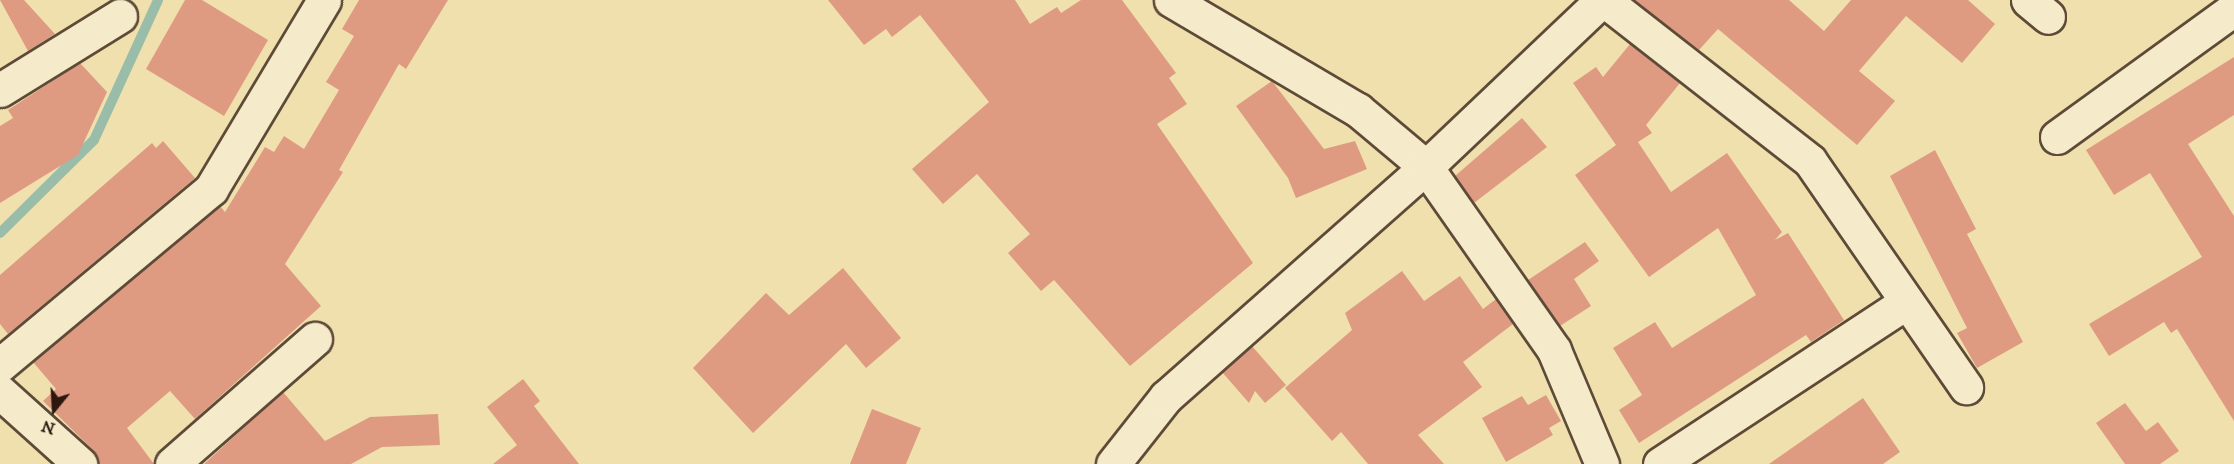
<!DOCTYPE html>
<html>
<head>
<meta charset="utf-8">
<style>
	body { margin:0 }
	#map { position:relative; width:2234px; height:464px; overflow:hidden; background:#f0e0ae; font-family:"IM FELL DW Pica",serif }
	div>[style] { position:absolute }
	.stream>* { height:10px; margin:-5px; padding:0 5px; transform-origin:5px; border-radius:5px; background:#9abdaa }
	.building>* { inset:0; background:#df9b82 }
	.roads { filter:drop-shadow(2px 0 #5e4a38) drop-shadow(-2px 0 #5e4a38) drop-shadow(0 2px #5e4a38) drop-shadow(0 -2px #5e4a38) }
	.minor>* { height:33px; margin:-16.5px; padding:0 16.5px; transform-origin:16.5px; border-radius:16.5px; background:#f5ebca }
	span { translate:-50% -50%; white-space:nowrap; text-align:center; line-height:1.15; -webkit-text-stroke:4.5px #f5ebca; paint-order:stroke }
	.north { position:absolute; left:24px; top:380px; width:60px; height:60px; -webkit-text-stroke:4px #f5ebca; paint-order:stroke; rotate:198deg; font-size:16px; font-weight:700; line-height:24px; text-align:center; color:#2d1810 }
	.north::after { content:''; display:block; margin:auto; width:21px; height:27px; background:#2d1810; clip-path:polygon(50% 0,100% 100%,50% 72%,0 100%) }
</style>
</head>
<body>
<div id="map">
	<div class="stream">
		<div style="left:0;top:233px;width:132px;rotate:-44.7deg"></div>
		<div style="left:94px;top:140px;width:154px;rotate:-65.4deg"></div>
	</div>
	<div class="building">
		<div style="clip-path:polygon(0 0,24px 0,55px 34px,28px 51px)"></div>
		<div style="clip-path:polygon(185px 0,202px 0,268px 40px,224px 116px,146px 69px)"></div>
		<div style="clip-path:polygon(359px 0,448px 0,406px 69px,399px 64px,339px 170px,343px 172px,285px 264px,321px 306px,195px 419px,170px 391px,127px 428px,154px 464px,98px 464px,93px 450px,43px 401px,56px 389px,33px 362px,220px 206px,225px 212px,265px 147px,274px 152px,284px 136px,304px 149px,339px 90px,326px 82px,354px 36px,342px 29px)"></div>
		<div style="clip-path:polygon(828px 0,1015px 0,1030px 24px,1057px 7px,1061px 13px,1081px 0,1122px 0,1176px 73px,1169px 78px,1187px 104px,1157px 124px,1253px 263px,1130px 366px,1054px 280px,1041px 291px,1008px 253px,1030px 234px,977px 174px,943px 204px,912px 169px,989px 102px,920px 15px,892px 37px,886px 29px,864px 45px)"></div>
		<div style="clip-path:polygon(1634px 0,1789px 0,1824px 31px,1851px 0,1968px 0,1995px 24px,1962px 63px,1906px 16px,1859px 71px,1895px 101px,1857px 145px,1718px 29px,1699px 50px)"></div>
		<div style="clip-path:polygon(1630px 44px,1680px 83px,1646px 125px,1652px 133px,1638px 142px,1671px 192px,1727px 153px,1782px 232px,1775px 240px,1788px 233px,1844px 320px,1811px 342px,1806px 335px,1639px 443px,1619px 410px,1642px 395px,1613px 348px,1655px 322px,1672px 348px,1756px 295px,1718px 228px,1649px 277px,1575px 175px,1616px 145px,1573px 83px,1596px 67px,1603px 77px)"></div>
		<div style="clip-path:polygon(2234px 57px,2234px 115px,2188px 144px,2234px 216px,2234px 421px,2177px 329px,2171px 333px,2164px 322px,2109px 356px,2089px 324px,2202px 257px,2150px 173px,2114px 195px,2086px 150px)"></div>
		<div style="clip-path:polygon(80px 63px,107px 92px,78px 155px,0 203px,0 126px,13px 118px,8px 110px)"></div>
		<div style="clip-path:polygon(1272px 81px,1324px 149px,1355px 141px,1367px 169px,1296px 198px,1288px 178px,1236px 106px)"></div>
		<div style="clip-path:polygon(1522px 118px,1547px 147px,1474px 203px,1455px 176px)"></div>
		<div style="clip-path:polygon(163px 141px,195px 178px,8px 334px,0 324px,0 275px,152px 143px,156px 148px)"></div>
		<div style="clip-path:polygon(1935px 150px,1976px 229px,1967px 234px,2023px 342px,1977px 368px,1957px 333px,1967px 328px,1890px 176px)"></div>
		<div style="clip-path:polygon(1585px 242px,1599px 261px,1574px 279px,1591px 306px,1560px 326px,1528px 280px)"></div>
		<div style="clip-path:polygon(843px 268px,901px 338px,866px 368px,846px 344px,753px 433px,693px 368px,766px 293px,789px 315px)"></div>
		<div style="clip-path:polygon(1402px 271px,1424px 301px,1460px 276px,1483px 309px,1496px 299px,1513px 324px,1463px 362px,1482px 387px,1418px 435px,1444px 464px,1368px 464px,1341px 432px,1332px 441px,1285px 388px,1352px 330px,1345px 313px)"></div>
		<div style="clip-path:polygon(1252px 346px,1286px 385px,1265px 403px,1255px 391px,1249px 403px,1222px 372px)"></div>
		<div style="clip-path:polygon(523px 379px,540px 401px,534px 406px,579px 464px,493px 464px,517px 445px,487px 407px)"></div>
		<div style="clip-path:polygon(283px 392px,325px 441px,370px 417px,438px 414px,440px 445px,382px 447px,351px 464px,204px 464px)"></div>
		<div style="clip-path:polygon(1546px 395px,1561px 421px,1549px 428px,1553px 435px,1506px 462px,1482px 418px,1522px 396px,1528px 405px)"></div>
		<div style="clip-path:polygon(1863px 398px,1900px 452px,1883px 464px,1769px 464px)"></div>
		<div style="clip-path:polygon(2125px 403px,2146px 431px,2158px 422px,2179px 451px,2160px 464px,2125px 464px,2096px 423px)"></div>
		<div style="clip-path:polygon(872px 409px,921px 428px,906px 464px,850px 464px)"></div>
	</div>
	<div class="roads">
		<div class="minor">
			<div style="left:1171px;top:0;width:217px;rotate:30.5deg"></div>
			<div style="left:1358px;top:110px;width:89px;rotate:40deg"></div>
			<div style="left:1426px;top:167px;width:223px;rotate:55deg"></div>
			<div style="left:1554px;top:350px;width:124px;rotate:67.2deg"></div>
			<div style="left:1604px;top:0;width:261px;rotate:38deg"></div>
			<div style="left:1810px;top:161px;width:275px;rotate:55.4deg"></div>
			<div style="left:2028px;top:0;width:26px;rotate:40deg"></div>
			<div style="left:0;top:90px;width:141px;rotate:-31.7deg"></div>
			<div style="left:2057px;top:137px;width:218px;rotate:-35.9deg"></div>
			<div style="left:0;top:365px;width:275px;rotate:-39.8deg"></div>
			<div style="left:211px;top:189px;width:220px;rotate:-59.1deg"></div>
			<div style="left:0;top:392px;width:108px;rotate:42deg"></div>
			<div style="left:172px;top:464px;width:190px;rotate:-41.2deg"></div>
			<div style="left:1113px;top:464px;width:85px;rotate:-51.7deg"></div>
			<div style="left:1166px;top:397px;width:347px;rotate:-41.5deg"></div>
			<div style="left:1426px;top:167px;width:243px;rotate:-43.5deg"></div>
			<div style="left:1660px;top:464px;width:293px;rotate:-33.3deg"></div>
		</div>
	</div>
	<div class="north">N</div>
</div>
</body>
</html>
